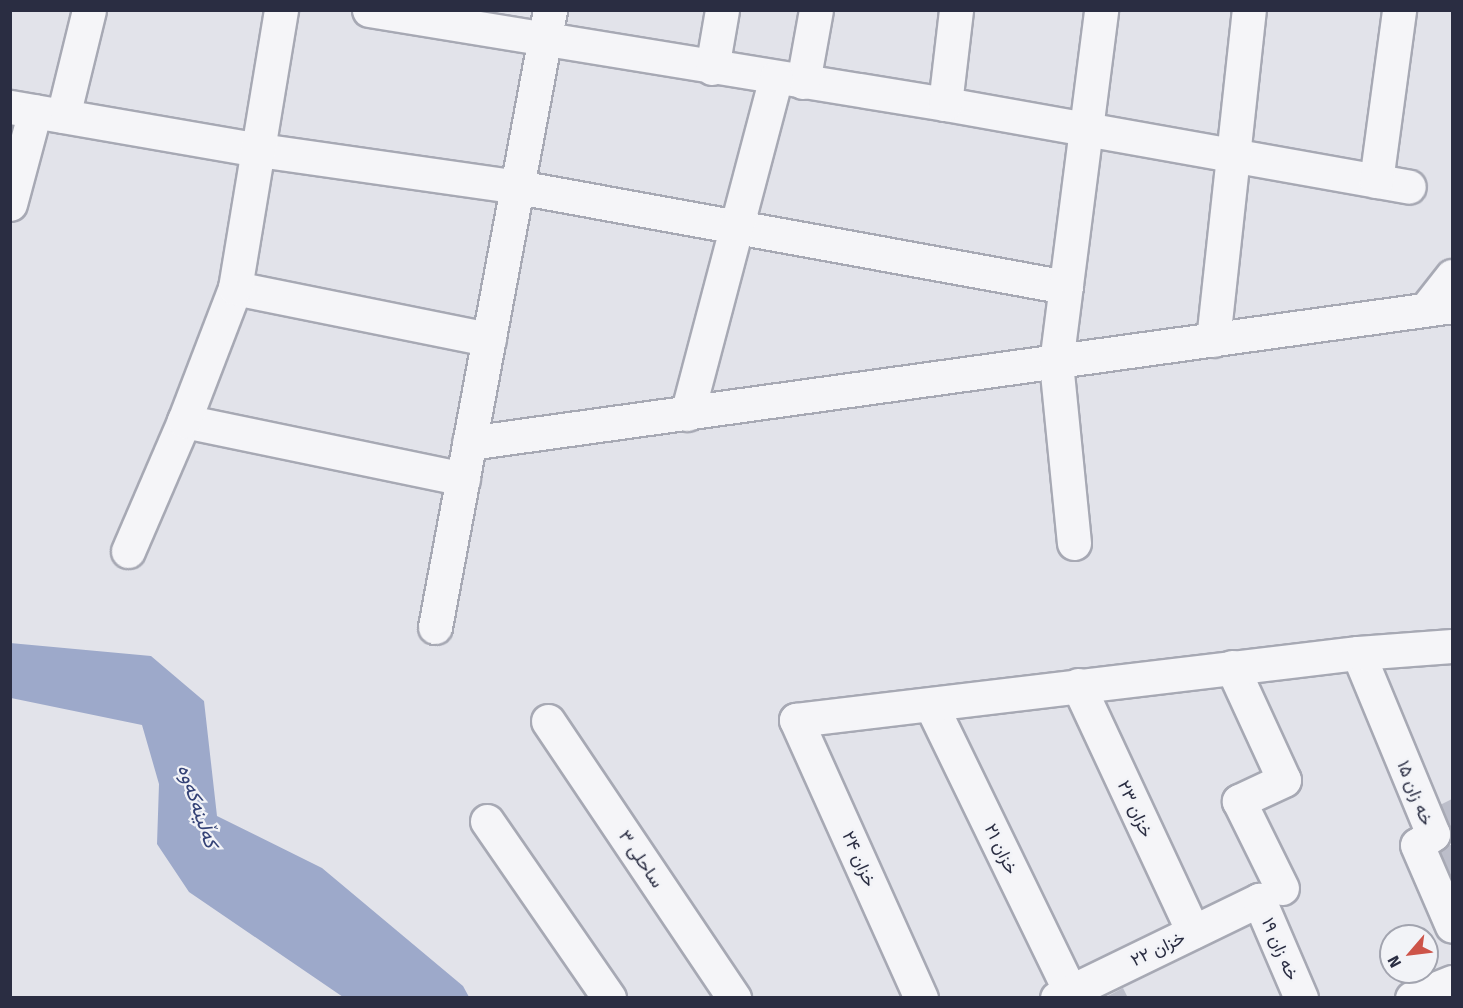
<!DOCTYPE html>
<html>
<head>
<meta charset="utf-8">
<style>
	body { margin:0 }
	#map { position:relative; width:1463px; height:1008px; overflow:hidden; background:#e2e3ea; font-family:"Fira Sans",Vazirmatn,sans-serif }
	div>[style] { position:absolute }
	.water>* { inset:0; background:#9da9ca }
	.building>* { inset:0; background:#bcbeca }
	.roads { filter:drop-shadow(2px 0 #a7a9b4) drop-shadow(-2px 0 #a7a9b4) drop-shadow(0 2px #a7a9b4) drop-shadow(0 -2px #a7a9b4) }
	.minor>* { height:33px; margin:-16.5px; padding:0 16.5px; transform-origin:16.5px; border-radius:16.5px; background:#f5f5f8 }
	span { translate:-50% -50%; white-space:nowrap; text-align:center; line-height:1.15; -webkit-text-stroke:4.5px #f2f3f7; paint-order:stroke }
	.street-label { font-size:18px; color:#2a2d42 }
	.water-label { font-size:20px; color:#344276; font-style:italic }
	.frame { position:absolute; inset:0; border:12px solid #2a2d42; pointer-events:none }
	.north { position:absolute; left:1379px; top:924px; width:60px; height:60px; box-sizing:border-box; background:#f2f3f7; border:2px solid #a2a4af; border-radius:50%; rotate:242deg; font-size:16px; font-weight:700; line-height:24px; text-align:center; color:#2a2d42 }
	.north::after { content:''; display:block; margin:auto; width:21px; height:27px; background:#cd5449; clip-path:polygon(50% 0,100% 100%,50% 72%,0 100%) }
</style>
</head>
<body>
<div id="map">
	<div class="water">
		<div style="clip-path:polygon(10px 643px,151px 656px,204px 701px,217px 816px,322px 868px,463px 986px,469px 997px,343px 997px,189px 892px,157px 844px,159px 784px,142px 725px,11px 698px)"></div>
	</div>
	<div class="building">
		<div style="clip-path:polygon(1452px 799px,1452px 836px,1442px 841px,1428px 811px)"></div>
		<div style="clip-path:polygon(1452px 844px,1452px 881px,1438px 852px)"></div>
		<div style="clip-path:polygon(1123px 988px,1128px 998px,1104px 998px)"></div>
	</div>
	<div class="roads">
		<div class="minor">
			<div style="left:369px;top:10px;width:584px;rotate:9.27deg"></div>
			<div style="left:945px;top:104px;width:471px;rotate:10.1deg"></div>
			<div style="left:712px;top:68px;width:59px;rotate:-80.2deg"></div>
			<div style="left:803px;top:82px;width:73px;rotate:-79.8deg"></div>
			<div style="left:945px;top:104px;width:95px;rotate:-83.3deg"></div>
			<div style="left:10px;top:107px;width:253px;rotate:9.8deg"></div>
			<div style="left:259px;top:150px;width:262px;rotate:8.1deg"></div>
			<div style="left:518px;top:187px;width:557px;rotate:10.34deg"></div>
			<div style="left:63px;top:116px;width:109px;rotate:-76.2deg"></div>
			<div style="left:1376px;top:181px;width:173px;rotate:-82.3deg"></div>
			<div style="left:10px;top:204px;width:96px;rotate:-75deg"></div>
			<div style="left:235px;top:288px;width:259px;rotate:11.4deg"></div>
			<div style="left:1426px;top:309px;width:42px;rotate:-51.8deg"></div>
			<div style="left:1213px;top:340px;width:332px;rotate:-83.8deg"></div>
			<div style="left:687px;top:414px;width:348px;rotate:-75.2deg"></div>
			<div style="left:184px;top:421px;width:285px;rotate:11.7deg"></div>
			<div style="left:469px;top:443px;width:993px;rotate:-7.93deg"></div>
			<div style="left:1074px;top:543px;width:181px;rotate:-95.7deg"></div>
			<div style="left:1056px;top:363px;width:356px;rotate:-82.7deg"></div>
			<div style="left:128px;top:551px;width:142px;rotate:-66.7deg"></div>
			<div style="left:184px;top:421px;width:142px;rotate:-69deg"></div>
			<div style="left:235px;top:288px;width:282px;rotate:-80.6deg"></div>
			<div style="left:435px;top:627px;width:628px;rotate:-79.44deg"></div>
			<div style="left:1358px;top:653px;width:196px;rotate:67.5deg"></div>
			<div style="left:1433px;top:834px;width:19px;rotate:145deg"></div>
			<div style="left:1417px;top:845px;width:88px;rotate:66.6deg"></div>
			<div style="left:1232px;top:667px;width:124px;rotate:65.3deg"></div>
			<div style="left:1284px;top:780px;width:50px;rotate:155deg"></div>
			<div style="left:1239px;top:801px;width:97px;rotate:63.7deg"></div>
			<div style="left:1078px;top:685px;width:272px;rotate:65deg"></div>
			<div style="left:932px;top:707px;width:323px;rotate:64.1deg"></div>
			<div style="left:548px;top:721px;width:334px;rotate:56.1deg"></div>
			<div style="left:487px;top:821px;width:215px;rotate:55.4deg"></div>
			<div style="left:921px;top:998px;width:305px;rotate:-114.2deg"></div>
			<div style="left:796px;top:720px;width:566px;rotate:-6.8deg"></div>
			<div style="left:1358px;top:653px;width:94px;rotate:-4.3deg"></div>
			<div style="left:1057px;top:998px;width:225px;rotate:-25.9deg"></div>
			<div style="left:1259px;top:900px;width:107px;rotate:66.8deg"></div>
			<div style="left:1412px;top:998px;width:43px;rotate:-21.8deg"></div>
		</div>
	</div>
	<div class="street-label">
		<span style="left:1415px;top:793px;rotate:68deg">خه زان ۱۵</span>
		<span style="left:1135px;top:809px;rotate:65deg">خزان ۲۳</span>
		<span style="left:1001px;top:849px;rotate:64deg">خزان ۲۱</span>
		<span style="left:641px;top:859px;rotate:56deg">ساحلی ۳</span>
		<span style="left:859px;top:859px;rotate:66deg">خزان ۲۴</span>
		<span style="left:1158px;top:949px;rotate:-26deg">خزان ۲۲</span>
		<span style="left:1280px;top:949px;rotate:66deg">خه زان ۱۹</span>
	</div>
	<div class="water-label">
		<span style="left:198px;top:806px;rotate:71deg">کەڵینەکەوە</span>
	</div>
	<div class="frame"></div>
	<div class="north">N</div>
</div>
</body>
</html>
